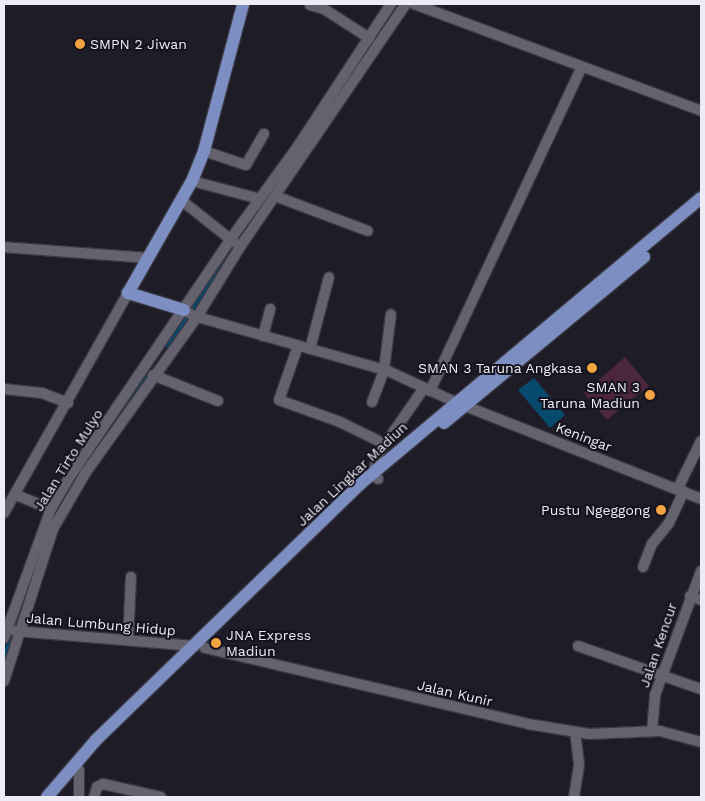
<!DOCTYPE html>
<html>
<head>
<meta charset="utf-8">
<style>
	body { margin:0 }
	#map { position:relative; width:705px; height:801px; overflow:hidden; background:#1e1c27; font-family:"Work Sans",sans-serif }
	div>[style] { position:absolute }
	.green>* { inset:0; background:#4c273b }
	.water>* { inset:0; background:#074a6e }
	.canal>* { height:7px; margin:-3.5px; padding:0 3.5px; transform-origin:3.5px; border-radius:3.5px; background:#074a6e }
	.roads { filter:drop-shadow(1px 0 #3a3942) drop-shadow(-1px 0 #3a3942) drop-shadow(0 1px #3a3942) drop-shadow(0 -1px #3a3942) }
	.minor>* { height:10px; margin:-5px; padding:0 5px; transform-origin:5px; border-radius:5px; background:#656270 }
	.major>* { height:12px; margin:-6px; padding:0 6px; transform-origin:6px; border-radius:6px; background:#7d8ec2 }
	.dots>* { width:14px; height:14px; translate:-50% -50%; box-sizing:border-box; border:2px solid #15131e; border-radius:50% }
	span { translate:-50% -50%; white-space:nowrap; text-align:center; line-height:1.15; -webkit-text-stroke:4px #15131e; paint-order:stroke }
	.poi-label { font-size:14px; color:#edecf4 }
	.left { translate:0 -50%; text-align:left }
	.right { translate:-100% -50%; text-align:right }
	.street-label { font-size:14px; color:#edecf4 }
	.frame { position:absolute; inset:0; border:5px solid #edecf4; pointer-events:none }
</style>
</head>
<body>
<div id="map">
	<div class="green">
		<div style="clip-path:polygon(625px 357px,649px 386px,607px 420px,584px 393px)"></div>
	</div>
	<div class="water">
		<div style="clip-path:polygon(534px 378px,565px 415px,550px 428px,518px 390px)"></div>
	</div>
	<div class="canal">
		<div style="left:334px;top:100px;width:94px;rotate:-55.8deg"></div>
		<div style="left:166px;top:343px;width:175px;rotate:-55.5deg"></div>
		<div style="left:89px;top:460px;width:102px;rotate:-56.6deg"></div>
		<div style="left:49px;top:527px;width:62px;rotate:-60.1deg"></div>
		<div style="left:4px;top:665px;width:40px;rotate:-75.6deg"></div>
	</div>
	<div class="roads">
		<div class="minor">
			<div style="left:414px;top:4px;width:306px;rotate:20.4deg"></div>
			<div style="left:310px;top:5px;width:15px;rotate:16deg"></div>
			<div style="left:324px;top:9px;width:54px;rotate:32.8deg"></div>
			<div style="left:204px;top:151px;width:44px;rotate:18.4deg"></div>
			<div style="left:246px;top:165px;width:36px;rotate:-60deg"></div>
			<div style="left:192px;top:181px;width:70px;rotate:14.8deg"></div>
			<div style="left:275px;top:196px;width:99px;rotate:20.6deg"></div>
			<div style="left:181px;top:200px;width:69px;rotate:38.5deg"></div>
			<div style="left:4px;top:247px;width:143px;rotate:4.4deg"></div>
			<div style="left:184px;top:310px;width:12px;rotate:31deg"></div>
			<div style="left:194px;top:316px;width:202px;rotate:15.8deg"></div>
			<div style="left:388px;top:371px;width:74px;rotate:24.8deg"></div>
			<div style="left:455px;top:402px;width:264px;rotate:21.5deg"></div>
			<div style="left:263px;top:336px;width:28px;rotate:-75deg"></div>
			<div style="left:298px;top:346px;width:57px;rotate:109.4deg"></div>
			<div style="left:279px;top:400px;width:65px;rotate:19.8deg"></div>
			<div style="left:340px;top:422px;width:50px;rotate:26.1deg"></div>
			<div style="left:310px;top:349px;width:74px;rotate:-75.2deg"></div>
			<div style="left:153px;top:375px;width:70px;rotate:21.8deg"></div>
			<div style="left:4px;top:389px;width:38px;rotate:6deg"></div>
			<div style="left:42px;top:393px;width:28px;rotate:21deg"></div>
			<div style="left:430px;top:391px;width:357px;rotate:-64.9deg"></div>
			<div style="left:372px;top:402px;width:34px;rotate:-69deg"></div>
			<div style="left:384px;top:370px;width:56px;rotate:-82.9deg"></div>
			<div style="left:378px;top:479px;width:8px;rotate:-130deg"></div>
			<div style="left:373px;top:473px;width:20px;rotate:-75deg"></div>
			<div style="left:378px;top:454px;width:80px;rotate:-55.1deg"></div>
			<div style="left:678px;top:488px;width:52px;rotate:-63.9deg"></div>
			<div style="left:16px;top:495px;width:38px;rotate:22deg"></div>
			<div style="left:4px;top:513px;width:253px;rotate:-60.6deg"></div>
			<div style="left:643px;top:567px;width:25px;rotate:-69deg"></div>
			<div style="left:652px;top:544px;width:27px;rotate:-51deg"></div>
			<div style="left:669px;top:523px;width:35px;rotate:-65deg"></div>
			<div style="left:690px;top:596px;width:12px;rotate:20deg"></div>
			<div style="left:15px;top:631px;width:181px;rotate:4.8deg"></div>
			<div style="left:4px;top:638px;width:137px;rotate:-70deg"></div>
			<div style="left:51px;top:509px;width:39px;rotate:-60deg"></div>
			<div style="left:71px;top:475px;width:284px;rotate:-55.9deg"></div>
			<div style="left:230px;top:240px;width:116px;rotate:-54.1deg"></div>
			<div style="left:298px;top:146px;width:170px;rotate:-56.8deg"></div>
			<div style="left:128px;top:639px;width:62px;rotate:-87.2deg"></div>
			<div style="left:578px;top:646px;width:130px;rotate:19.3deg"></div>
			<div style="left:205px;top:648px;width:332px;rotate:13.2deg"></div>
			<div style="left:528px;top:724px;width:62px;rotate:9.3deg"></div>
			<div style="left:589px;top:734px;width:71px;rotate:-2.4deg"></div>
			<div style="left:660px;top:731px;width:42px;rotate:15deg"></div>
			<div style="left:4px;top:681px;width:160px;rotate:-72.1deg"></div>
			<div style="left:53px;top:529px;width:66px;rotate:-59.9deg"></div>
			<div style="left:86px;top:472px;width:191px;rotate:-54.4deg"></div>
			<div style="left:197px;top:317px;width:82px;rotate:-58.4deg"></div>
			<div style="left:240px;top:247px;width:294px;rotate:-55.7deg"></div>
			<div style="left:652px;top:731px;width:36px;rotate:-85deg"></div>
			<div style="left:655px;top:695px;width:132px;rotate:-69.6deg"></div>
			<div style="left:79px;top:770px;width:27px;rotate:90deg"></div>
			<div style="left:94px;top:797px;width:10px;rotate:-73deg"></div>
			<div style="left:97px;top:787px;width:7px;rotate:-27deg"></div>
			<div style="left:103px;top:784px;width:59px;rotate:12.6deg"></div>
			<div style="left:574px;top:797px;width:33px;rotate:-81deg"></div>
			<div style="left:579px;top:764px;width:32px;rotate:-97deg"></div>
		</div>
		<div class="major">
			<div style="left:184px;top:310px;width:59px;rotate:-163.1deg"></div>
			<div style="left:128px;top:293px;width:129px;rotate:-60.3deg"></div>
			<div style="left:192px;top:181px;width:32px;rotate:-68deg"></div>
			<div style="left:204px;top:151px;width:152px;rotate:-75.1deg"></div>
			<div style="left:444px;top:423px;width:260px;rotate:-39.7deg"></div>
			<div style="left:47px;top:797px;width:75px;rotate:-49.3deg"></div>
			<div style="left:96px;top:740px;width:368px;rotate:-44.1deg"></div>
			<div style="left:360px;top:484px;width:445px;rotate:-40deg"></div>
		</div>
	</div>
	<div class="dots">
		<div style="left:80px;top:44px;background:#f3a442"></div>
		<div style="left:592px;top:368px;background:#f3a442"></div>
		<div style="left:650px;top:395px;background:#f3a442"></div>
		<div style="left:661px;top:510px;background:#f3a442"></div>
		<div style="left:216px;top:643px;background:#f3a442"></div>
	</div>
	<div class="poi-label">
		<span class="left" style="left:90px;top:44px">SMPN 2 Jiwan</span>
		<span class="right" style="left:582px;top:368px">SMAN 3 Taruna Angkasa</span>
		<span class="right" style="left:640px;top:395px">SMAN 3<br>Taruna Madiun</span>
		<span class="right" style="left:650px;top:510px">Pustu Ngeggong</span>
		<span class="left" style="left:226px;top:643px">JNA Express<br>Madiun</span>
	</div>
	<div class="street-label">
		<span style="left:584px;top:437px;rotate:21deg">Keningar</span>
		<span style="left:68px;top:460px;rotate:-58deg">Jalan Tirto Mulyo</span>
		<span style="left:352px;top:474px;rotate:-43deg">Jalan Lingkar Madiun</span>
		<span style="left:101px;top:624px;rotate:5deg">Jalan Lumbung Hidup</span>
		<span style="left:658px;top:645px;rotate:-71deg">Jalan Kencur</span>
		<span style="left:455px;top:693px;rotate:13deg">Jalan Kunir</span>
	</div>
	<div class="frame"></div>
</div>
</body>
</html>
